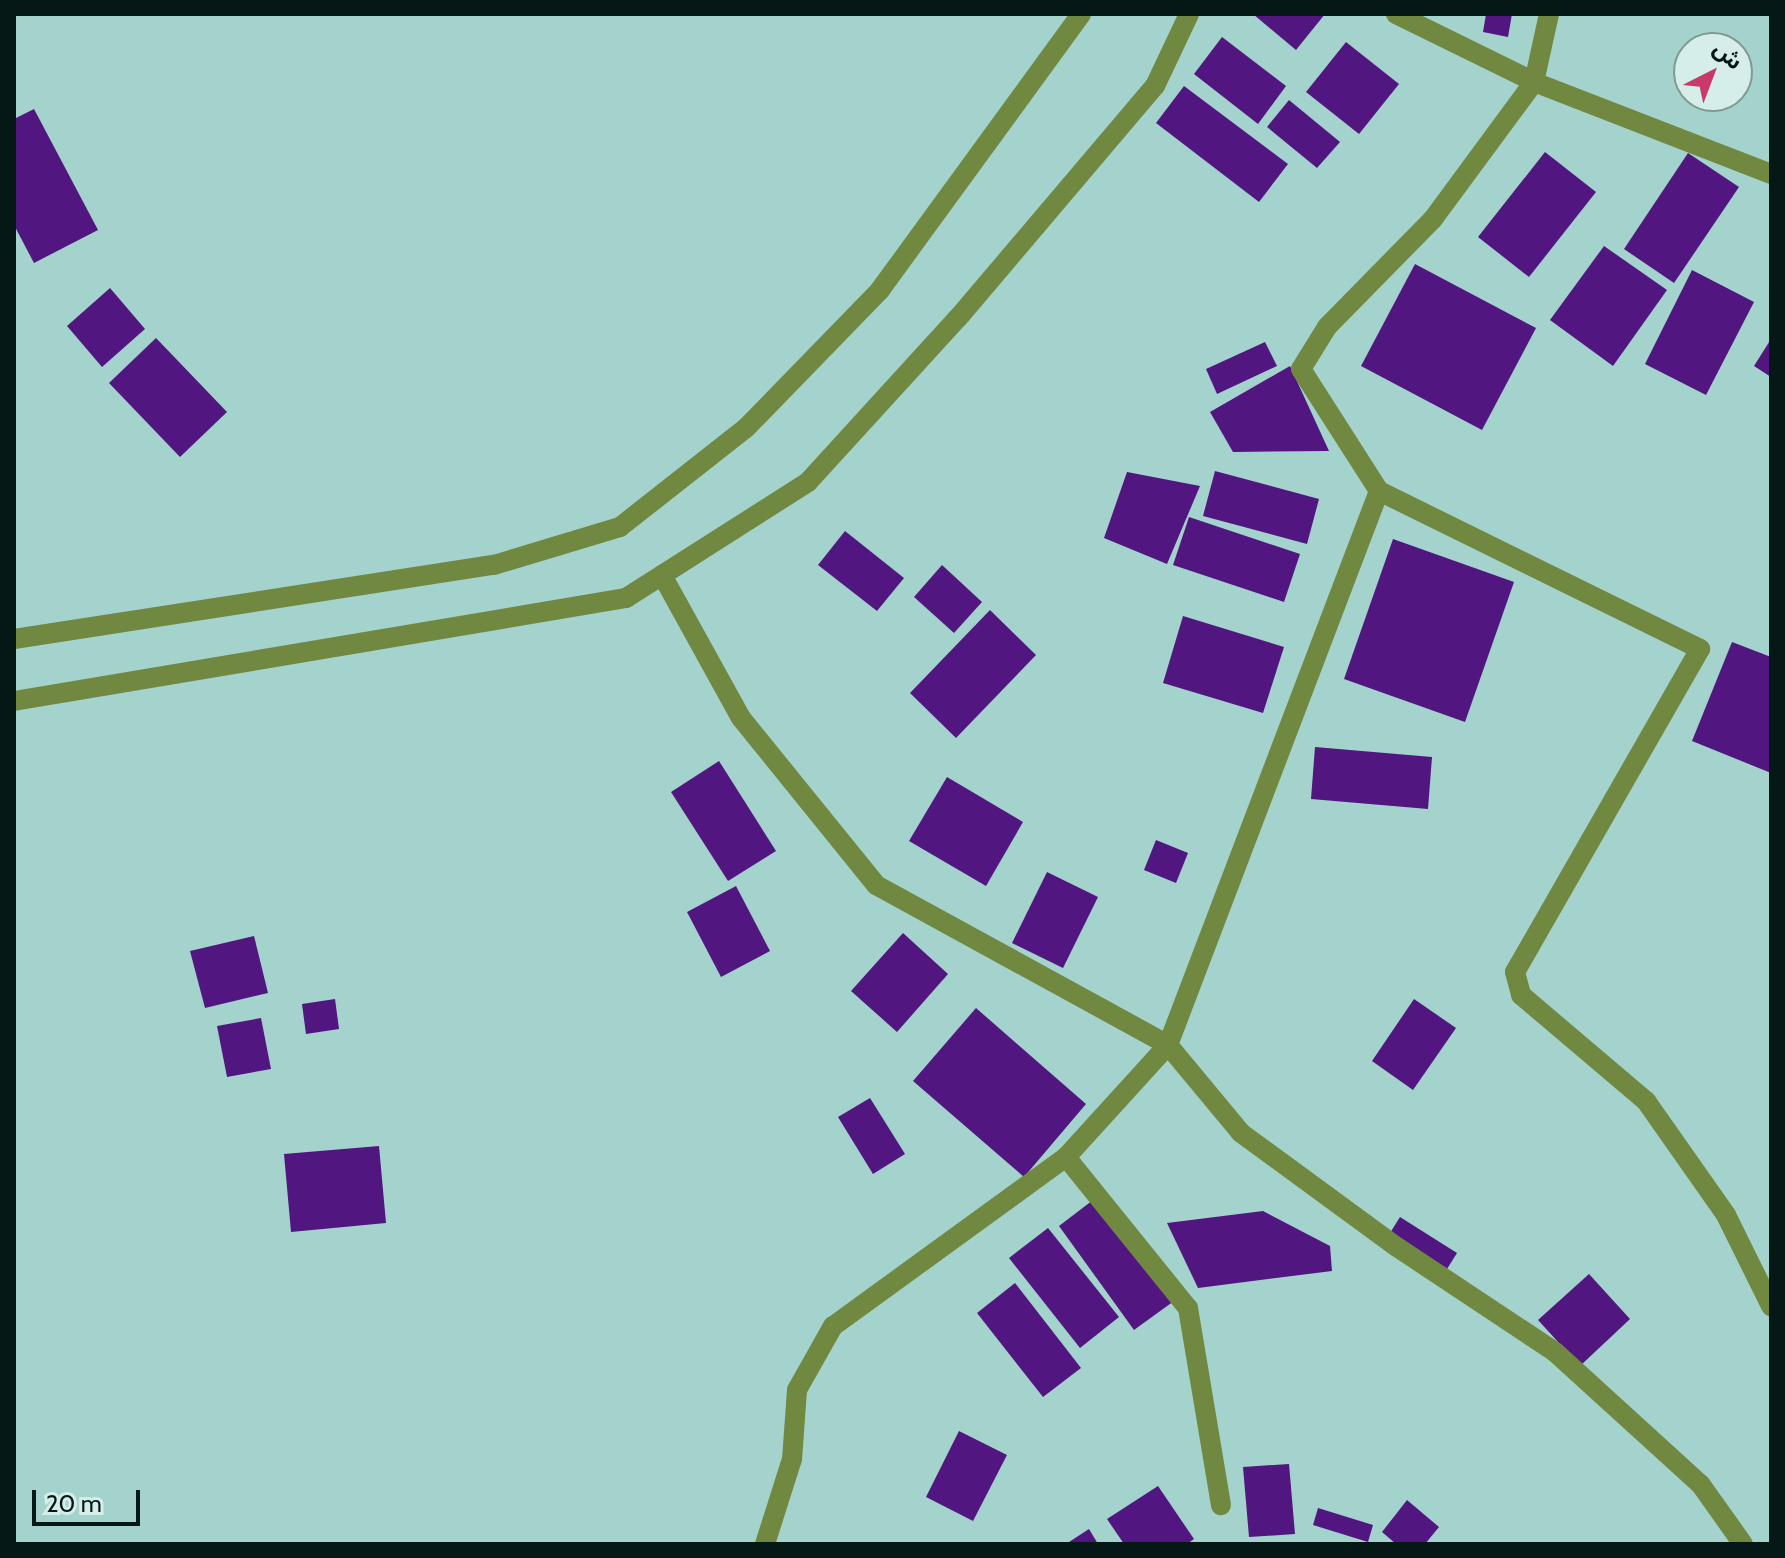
<!DOCTYPE html>
<html>
<head>
<meta charset="utf-8">
<style>
	body { margin:0 }
	#map { position:relative; width:1785px; height:1558px; overflow:hidden; background:#a3d3cc; font-family:Cabin,"Noto Sans Arabic",sans-serif }
	div>[style] { position:absolute }
	.building>* { inset:0; background:#521681 }
	.minor>* { height:20px; margin:-10px; padding:0 10px; transform-origin:10px; border-radius:10px; background:#718841 }
	.tertiary>* { height:20px; margin:-10px; padding:0 10px; transform-origin:10px; border-radius:10px; background:#718841 }
	span { translate:-50% -50%; white-space:nowrap; text-align:center; line-height:1.15; -webkit-text-stroke:8px #d6eeea; paint-order:stroke }
	.frame { position:absolute; inset:0; border:16px solid #051815; pointer-events:none }
	.north { position:absolute; left:1673px; top:32px; width:80px; height:80px; box-sizing:border-box; background:#d6eeea; border:2px solid #829895; border-radius:50%; rotate:42deg; font-size:22px; font-weight:700; line-height:32px; text-align:center; color:#051815 }
	.north::after { content:''; display:block; margin:auto; width:28px; height:36px; background:#c73a69; clip-path:polygon(50% 0,100% 100%,50% 72%,0 100%) }
	.scale { position:absolute; left:32px; top:1490px; width:108px; height:36px; box-sizing:border-box; border:4px solid #051815; border-top:0; padding-left:10px; font-size:24px; line-height:28px; white-space:nowrap; color:#051815; -webkit-text-stroke:6px #d6eeea; paint-order:stroke }
</style>
</head>
<body>
<div id="map">
	<div class="building">
		<div style="clip-path:polygon(1253px 14px,1325px 14px,1296px 50px)"></div>
		<div style="clip-path:polygon(1486px 14px,1512px 14px,1508px 37px,1483px 32px)"></div>
		<div style="clip-path:polygon(1222px 37px,1286px 86px,1258px 124px,1194px 74px)"></div>
		<div style="clip-path:polygon(1346px 42px,1399px 84px,1359px 134px,1306px 92px)"></div>
		<div style="clip-path:polygon(1184px 86px,1288px 164px,1259px 202px,1156px 123px)"></div>
		<div style="clip-path:polygon(1289px 100px,1340px 142px,1317px 168px,1267px 127px)"></div>
		<div style="clip-path:polygon(34px 109px,98px 230px,34px 263px,14px 225px,14px 119px)"></div>
		<div style="clip-path:polygon(1545px 152px,1596px 192px,1529px 277px,1478px 237px)"></div>
		<div style="clip-path:polygon(1688px 153px,1739px 187px,1674px 283px,1624px 249px)"></div>
		<div style="clip-path:polygon(1604px 246px,1667px 290px,1613px 366px,1550px 320px)"></div>
		<div style="clip-path:polygon(1415px 264px,1536px 328px,1482px 430px,1361px 366px)"></div>
		<div style="clip-path:polygon(1692px 270px,1754px 302px,1706px 395px,1645px 364px)"></div>
		<div style="clip-path:polygon(110px 288px,145px 329px,102px 367px,67px 326px)"></div>
		<div style="clip-path:polygon(156px 338px,227px 412px,180px 457px,109px 383px)"></div>
		<div style="clip-path:polygon(1771px 339px,1771px 377px,1754px 366px)"></div>
		<div style="clip-path:polygon(1265px 342px,1277px 366px,1217px 394px,1206px 369px)"></div>
		<div style="clip-path:polygon(1290px 366px,1329px 451px,1233px 452px,1210px 412px)"></div>
		<div style="clip-path:polygon(1215px 471px,1319px 499px,1307px 544px,1203px 516px)"></div>
		<div style="clip-path:polygon(1127px 472px,1200px 486px,1167px 564px,1104px 538px)"></div>
		<div style="clip-path:polygon(1189px 517px,1300px 554px,1284px 602px,1173px 565px)"></div>
		<div style="clip-path:polygon(845px 531px,904px 578px,877px 611px,818px 565px)"></div>
		<div style="clip-path:polygon(1393px 539px,1514px 582px,1465px 722px,1344px 679px)"></div>
		<div style="clip-path:polygon(942px 565px,982px 602px,954px 633px,914px 597px)"></div>
		<div style="clip-path:polygon(990px 610px,1036px 655px,956px 738px,910px 693px)"></div>
		<div style="clip-path:polygon(1183px 616px,1284px 647px,1263px 713px,1163px 683px)"></div>
		<div style="clip-path:polygon(1732px 642px,1771px 657px,1771px 773px,1692px 741px)"></div>
		<div style="clip-path:polygon(1315px 747px,1432px 757px,1428px 809px,1311px 799px)"></div>
		<div style="clip-path:polygon(719px 761px,776px 851px,728px 881px,671px 792px)"></div>
		<div style="clip-path:polygon(947px 777px,1023px 822px,986px 886px,909px 841px)"></div>
		<div style="clip-path:polygon(1156px 840px,1188px 853px,1176px 883px,1144px 870px)"></div>
		<div style="clip-path:polygon(1047px 872px,1098px 897px,1063px 968px,1012px 943px)"></div>
		<div style="clip-path:polygon(736px 886px,770px 951px,721px 977px,687px 912px)"></div>
		<div style="clip-path:polygon(903px 933px,948px 974px,897px 1032px,851px 991px)"></div>
		<div style="clip-path:polygon(254px 936px,268px 993px,205px 1008px,190px 951px)"></div>
		<div style="clip-path:polygon(335px 999px,339px 1029px,306px 1034px,302px 1004px)"></div>
		<div style="clip-path:polygon(1414px 999px,1456px 1028px,1413px 1090px,1372px 1061px)"></div>
		<div style="clip-path:polygon(976px 1008px,1086px 1104px,1024px 1177px,913px 1081px)"></div>
		<div style="clip-path:polygon(261px 1018px,271px 1069px,227px 1077px,217px 1026px)"></div>
		<div style="clip-path:polygon(870px 1098px,905px 1154px,873px 1174px,838px 1117px)"></div>
		<div style="clip-path:polygon(379px 1146px,386px 1223px,291px 1232px,284px 1154px)"></div>
		<div style="clip-path:polygon(1097px 1197px,1174px 1301px,1134px 1330px,1059px 1226px)"></div>
		<div style="clip-path:polygon(1263px 1211px,1330px 1246px,1332px 1271px,1198px 1288px,1167px 1223px)"></div>
		<div style="clip-path:polygon(1400px 1217px,1457px 1253px,1447px 1269px,1390px 1233px)"></div>
		<div style="clip-path:polygon(1048px 1228px,1119px 1317px,1080px 1348px,1009px 1258px)"></div>
		<div style="clip-path:polygon(1589px 1274px,1630px 1319px,1580px 1366px,1538px 1320px)"></div>
		<div style="clip-path:polygon(1015px 1283px,1081px 1368px,1043px 1397px,977px 1313px)"></div>
		<div style="clip-path:polygon(959px 1431px,1007px 1455px,973px 1521px,926px 1497px)"></div>
		<div style="clip-path:polygon(1289px 1464px,1295px 1534px,1249px 1537px,1243px 1467px)"></div>
		<div style="clip-path:polygon(1158px 1486px,1194px 1539px,1187px 1544px,1124px 1544px,1107px 1519px)"></div>
		<div style="clip-path:polygon(1407px 1500px,1439px 1527px,1425px 1544px,1396px 1544px,1382px 1532px)"></div>
		<div style="clip-path:polygon(1318px 1508px,1373px 1525px,1368px 1542px,1313px 1525px)"></div>
		<div style="clip-path:polygon(1089px 1529px,1098px 1544px,1066px 1544px)"></div>
	</div>
	<div class="minor">
		<div style="left:1396px;top:14px;width:154px;rotate:26.2deg"></div>
		<div style="left:1534px;top:82px;width:254px;rotate:21.2deg"></div>
		<div style="left:1549px;top:14px;width:70px;rotate:102.4deg"></div>
		<div style="left:1534px;top:82px;width:170px;rotate:126.4deg"></div>
		<div style="left:1433px;top:219px;width:151px;rotate:134.5deg"></div>
		<div style="left:1327px;top:327px;width:49px;rotate:121.8deg"></div>
		<div style="left:1301px;top:369px;width:145px;rotate:57.4deg"></div>
		<div style="left:1379px;top:491px;width:358px;rotate:26.2deg"></div>
		<div style="left:1700px;top:649px;width:372px;rotate:119.8deg"></div>
		<div style="left:1515px;top:972px;width:24px;rotate:75deg"></div>
		<div style="left:1521px;top:995px;width:164px;rotate:40.3deg"></div>
		<div style="left:1646px;top:1101px;width:139px;rotate:54.9deg"></div>
		<div style="left:1726px;top:1215px;width:102px;rotate:63.7deg"></div>
		<div style="left:1379px;top:491px;width:593px;rotate:110.85deg"></div>
		<div style="left:1168px;top:1045px;width:114px;rotate:50.3deg"></div>
		<div style="left:1241px;top:1133px;width:193px;rotate:36.2deg"></div>
		<div style="left:1397px;top:1247px;width:190px;rotate:33.6deg"></div>
		<div style="left:1555px;top:1352px;width:197px;rotate:42.3deg"></div>
		<div style="left:1701px;top:1485px;width:72px;rotate:54.6deg"></div>
		<div style="left:662px;top:575px;width:163px;rotate:61.1deg"></div>
		<div style="left:741px;top:718px;width:215px;rotate:51deg"></div>
		<div style="left:876px;top:885px;width:333px;rotate:28.7deg"></div>
		<div style="left:1168px;top:1045px;width:151px;rotate:132.3deg"></div>
		<div style="left:1066px;top:1157px;width:288px;rotate:144deg"></div>
		<div style="left:833px;top:1326px;width:73px;rotate:119.4deg"></div>
		<div style="left:797px;top:1390px;width:69px;rotate:94.1deg"></div>
		<div style="left:792px;top:1459px;width:89px;rotate:107.6deg"></div>
		<div style="left:1066px;top:1157px;width:194px;rotate:51.1deg"></div>
		<div style="left:1188px;top:1308px;width:200px;rotate:80.5deg"></div>
	</div>
	<div class="tertiary">
		<div style="left:14px;top:639px;width:486px;rotate:-8.8deg"></div>
		<div style="left:494px;top:565px;width:132px;rotate:-16.8deg"></div>
		<div style="left:620px;top:527px;width:160px;rotate:-38.2deg"></div>
		<div style="left:746px;top:428px;width:192px;rotate:-45.8deg"></div>
		<div style="left:880px;top:290px;width:341px;rotate:-53.9deg"></div>
		<div style="left:14px;top:701px;width:621px;rotate:-9.55deg"></div>
		<div style="left:626px;top:598px;width:216px;rotate:-32.5deg"></div>
		<div style="left:808px;top:482px;width:222px;rotate:-47.6deg"></div>
		<div style="left:958px;top:318px;width:304px;rotate:-49.7deg"></div>
		<div style="left:1155px;top:86px;width:80px;rotate:-64.7deg"></div>
	</div>
	<div class="frame"></div>
	<div class="north">ش</div>
	<div class="scale">20 m</div>
</div>
</body>
</html>
